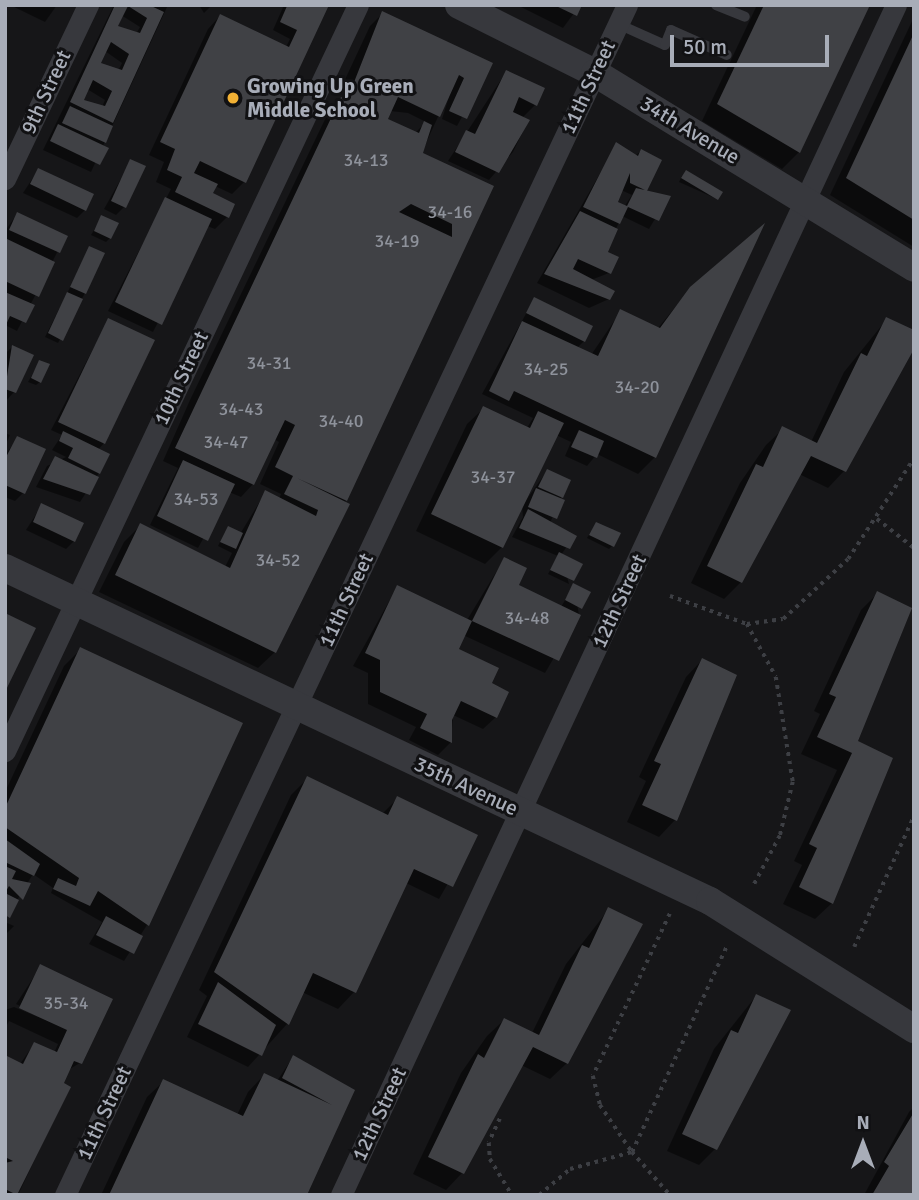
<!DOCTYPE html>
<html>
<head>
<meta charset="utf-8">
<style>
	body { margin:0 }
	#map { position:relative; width:919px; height:1200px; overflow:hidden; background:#161618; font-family:Signika,sans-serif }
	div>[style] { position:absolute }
	.shadow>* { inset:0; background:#0007 }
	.building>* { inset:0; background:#404145 }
	.path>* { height:3.5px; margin-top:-1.75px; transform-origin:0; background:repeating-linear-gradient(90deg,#3d3f44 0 3.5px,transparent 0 8.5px) }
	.service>* { height:10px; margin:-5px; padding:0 5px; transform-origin:5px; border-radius:5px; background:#37383d }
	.minor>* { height:21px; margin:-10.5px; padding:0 10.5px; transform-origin:10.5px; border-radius:10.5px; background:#37383d }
	.tertiary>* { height:28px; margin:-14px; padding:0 14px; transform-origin:14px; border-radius:14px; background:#37383d }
	.dots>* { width:19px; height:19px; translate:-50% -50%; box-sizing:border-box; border:4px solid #111113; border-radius:50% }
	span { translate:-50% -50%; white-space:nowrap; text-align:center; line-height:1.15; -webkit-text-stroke:6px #111113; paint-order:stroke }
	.number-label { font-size:18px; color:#8e929b }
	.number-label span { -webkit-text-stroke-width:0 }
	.poi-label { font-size:21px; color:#a8adb8; font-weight:700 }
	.left { translate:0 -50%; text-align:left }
	.street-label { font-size:21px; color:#a8adb8 }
	.frame { position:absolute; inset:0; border:7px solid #a8adb8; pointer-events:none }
	.north { position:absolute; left:828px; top:1109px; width:70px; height:70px; -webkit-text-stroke:5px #111113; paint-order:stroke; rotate:0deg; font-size:19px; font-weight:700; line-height:28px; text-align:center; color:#a8adb8 }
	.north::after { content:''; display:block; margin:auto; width:24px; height:32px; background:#a8adb8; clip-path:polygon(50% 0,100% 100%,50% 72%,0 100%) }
	.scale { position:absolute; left:670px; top:35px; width:159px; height:32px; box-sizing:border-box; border:4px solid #a8adb8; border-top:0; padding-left:9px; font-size:21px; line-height:24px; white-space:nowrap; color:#a8adb8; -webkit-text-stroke:5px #111113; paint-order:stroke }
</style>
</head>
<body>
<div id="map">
	<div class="shadow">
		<div style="clip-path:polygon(10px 5px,57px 5px,45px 22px)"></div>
		<div style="clip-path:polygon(evenodd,114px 5px,168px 5px,91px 172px,43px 150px,114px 5px,121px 15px,140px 27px,136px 34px,116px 27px,121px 15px,114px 5px,105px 51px,122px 63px,118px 71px,99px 64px,105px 51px,114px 5px,87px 89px,105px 100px,102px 107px,82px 101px,87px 89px)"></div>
		<div style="clip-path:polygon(199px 5px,212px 5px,204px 13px)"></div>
		<div style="clip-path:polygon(284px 5px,327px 5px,244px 182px,232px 194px,215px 186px,211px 194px,227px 217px,215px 229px,207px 226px,153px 332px,108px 311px,171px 189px,156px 182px,164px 162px,149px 155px,208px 29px,220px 16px,286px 47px,290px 39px,273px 30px)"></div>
		<div style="clip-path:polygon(517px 5px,580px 5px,563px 28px)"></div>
		<div style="clip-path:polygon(757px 5px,869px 5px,799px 152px,782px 169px,702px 121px)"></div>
		<div style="clip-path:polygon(evenodd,383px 13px,491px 64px,457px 126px,442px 119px,453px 84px,421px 154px,492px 187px,275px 652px,258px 668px,99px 592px,124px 542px,141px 525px,225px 567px,232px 553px,218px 546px,225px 532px,240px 534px,265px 493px,279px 499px,281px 494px,260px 484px,279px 442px,274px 439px,253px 484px,241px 497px,229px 492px,198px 548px,150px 525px,178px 468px,163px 461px,190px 400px,329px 111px,344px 100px,348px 91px,341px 88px,370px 26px,383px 13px,390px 111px,408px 113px,426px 122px,415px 133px,386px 120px,390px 111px)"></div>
		<div style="clip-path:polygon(914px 17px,914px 247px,830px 195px)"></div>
		<div style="clip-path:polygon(506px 72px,535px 105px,522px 118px,528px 121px,513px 152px,489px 180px,448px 161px)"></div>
		<div style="clip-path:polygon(evenodd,617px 144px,635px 156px,641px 151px,644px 192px,668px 197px,649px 229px,622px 216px,605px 252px,617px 258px,609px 273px,591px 280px,609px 299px,589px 308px,537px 283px,617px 144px,621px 190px,632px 195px,624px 207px,615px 203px,621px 190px)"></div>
		<div style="clip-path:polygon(131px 161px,124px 207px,116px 215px,104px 209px)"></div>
		<div style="clip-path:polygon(38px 170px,85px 210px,77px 218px,23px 193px)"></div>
		<div style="clip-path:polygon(682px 176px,717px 199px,679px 182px)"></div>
		<div style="clip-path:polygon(17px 214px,65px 237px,17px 331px,5px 325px,5px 231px)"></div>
		<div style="clip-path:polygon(102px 217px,110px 238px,106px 242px,91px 235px)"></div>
		<div style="clip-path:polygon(90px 248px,85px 293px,58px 343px,45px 337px)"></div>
		<div style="clip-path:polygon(691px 288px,655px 457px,638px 474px,597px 454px,587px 466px,565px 456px,571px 442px,556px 435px,524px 503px,547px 471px,561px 497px,550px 523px,574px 536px,561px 555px,569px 584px,548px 574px,558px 556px,512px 537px,523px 517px,522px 506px,502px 547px,485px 564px,416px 531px,467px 424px,484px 408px,527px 428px,533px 418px,482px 394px,534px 299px,584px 341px,577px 348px,591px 355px,621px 311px,658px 328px)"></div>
		<div style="clip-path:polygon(887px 319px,914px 343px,844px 471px,828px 488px,799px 474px,741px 582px,724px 599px,691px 583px,740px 483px,766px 445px,783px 429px,811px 442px,844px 372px)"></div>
		<div style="clip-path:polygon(108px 320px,104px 443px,98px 450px,99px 473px,80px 502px,36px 487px,47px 466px,66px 457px,52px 450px,62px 435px,51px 430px)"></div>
		<div style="clip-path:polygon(12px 347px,14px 392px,5px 402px,5px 354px)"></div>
		<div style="clip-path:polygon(40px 362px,40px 382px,36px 385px,28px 382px)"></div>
		<div style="clip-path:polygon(5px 433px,10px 435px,5px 446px)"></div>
		<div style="clip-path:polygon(18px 438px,23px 493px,15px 501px,5px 497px,5px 455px)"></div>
		<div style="clip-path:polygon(42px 505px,74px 541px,66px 549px,26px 530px)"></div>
		<div style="clip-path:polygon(596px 524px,612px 546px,609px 549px,587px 538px)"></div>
		<div style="clip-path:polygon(504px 559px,516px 586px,561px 607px,574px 585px,579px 615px,545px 673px,463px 635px,453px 657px,496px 717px,483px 729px,453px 715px,451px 742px,438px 755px,409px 740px,416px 727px,368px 704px,368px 673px,353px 666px,397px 587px,467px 620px)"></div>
		<div style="clip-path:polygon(878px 593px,832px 903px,815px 919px,783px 904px,802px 865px,794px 861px,837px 770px,801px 754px,820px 714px,814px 711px,861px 610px)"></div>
		<div style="clip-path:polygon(81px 649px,147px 925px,124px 961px,89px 944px,102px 922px,51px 893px,53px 888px,33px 874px,5px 920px,5px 792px,64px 666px)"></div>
		<div style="clip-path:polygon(702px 660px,675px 820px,659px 837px,627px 822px,646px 781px,639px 777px,686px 677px)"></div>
		<div style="clip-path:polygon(308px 778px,382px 814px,397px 799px,475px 836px,439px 899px,406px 883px,354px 992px,338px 1009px,302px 992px,287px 1024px,248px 1067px,187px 1037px,207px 996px,199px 990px,291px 795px)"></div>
		<div style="clip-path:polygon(609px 909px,567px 1063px,550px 1079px,521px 1065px,462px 1173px,446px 1190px,413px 1174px,461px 1073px,487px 1036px,504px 1020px,532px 1033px,566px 964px)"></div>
		<div style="clip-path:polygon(5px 922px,14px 926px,5px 935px)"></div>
		<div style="clip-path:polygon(41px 966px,111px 1000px,80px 1063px,68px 1070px,61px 1084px,69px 1088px,18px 1195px,5px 1195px,5px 1057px,20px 1064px,34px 1044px,54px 1053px,58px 1044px,9px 1021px,5px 1029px,5px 1010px,14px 1007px,70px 1030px,16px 1004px)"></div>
		<div style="clip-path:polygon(756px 996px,715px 1149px,699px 1165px,667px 1151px,714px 1049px)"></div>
		<div style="clip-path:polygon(293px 1057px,353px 1091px,305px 1195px,101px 1195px,147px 1097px,164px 1081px,237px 1115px,248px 1092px,264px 1075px,277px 1081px)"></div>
		<div style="clip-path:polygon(914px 1107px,912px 1195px,864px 1195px,909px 1112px)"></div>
	</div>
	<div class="building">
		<div style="clip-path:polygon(evenodd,115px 5px,149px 5px,164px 12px,113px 123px,70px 102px,115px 5px,128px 6px,147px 18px,140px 33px,118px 26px,128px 6px,115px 5px,111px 42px,129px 54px,122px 70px,101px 63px,111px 42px,115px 5px,93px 80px,112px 91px,105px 106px,84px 100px,93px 80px)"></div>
		<div style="clip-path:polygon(329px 5px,246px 183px,200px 161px,194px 173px,218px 184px,213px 193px,235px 204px,229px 218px,175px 192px,182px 177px,167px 170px,175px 149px,160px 142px,220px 14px,289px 47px,297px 30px,280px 22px,287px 6px)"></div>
		<div style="clip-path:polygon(554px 5px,582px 5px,577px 16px)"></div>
		<div style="clip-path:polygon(764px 5px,870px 5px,800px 153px,717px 104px)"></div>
		<div style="clip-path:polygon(evenodd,382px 11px,493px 63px,467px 119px,449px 111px,464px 78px,459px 75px,440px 117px,398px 97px,388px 119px,419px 133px,424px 121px,432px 125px,423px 153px,494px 186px,347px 501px,297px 478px,350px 504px,276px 653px,115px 575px,140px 523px,230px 568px,265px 490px,316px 516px,318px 510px,284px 494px,293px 476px,275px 467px,295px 425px,285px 420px,254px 485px,175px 448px,341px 97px,347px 100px,382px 11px,411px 204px,452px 224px,452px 237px,399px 212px,411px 204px)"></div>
		<div style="clip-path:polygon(914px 33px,914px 220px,846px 178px)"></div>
		<div style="clip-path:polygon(506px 70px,545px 88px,537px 106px,519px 97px,513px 112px,530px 120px,499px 173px,455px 152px,466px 130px,475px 134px)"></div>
		<div style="clip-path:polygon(70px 106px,113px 126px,106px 143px,62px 123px)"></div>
		<div style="clip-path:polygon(58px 124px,109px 148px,100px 165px,50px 141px)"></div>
		<div style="clip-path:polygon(616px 142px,638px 156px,641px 149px,662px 160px,647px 191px,630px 183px,630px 173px,618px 202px,627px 206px,636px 188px,671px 196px,659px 221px,628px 207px,620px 224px,583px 207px)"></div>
		<div style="clip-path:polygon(130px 159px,146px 166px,126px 208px,111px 201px)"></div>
		<div style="clip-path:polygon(38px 168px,94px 194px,86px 211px,30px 184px)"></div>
		<div style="clip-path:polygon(686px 170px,723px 192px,718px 200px,681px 178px)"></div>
		<div style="clip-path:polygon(165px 197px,212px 219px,162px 325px,115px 302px)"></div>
		<div style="clip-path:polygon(580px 211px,618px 229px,608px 252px,619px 257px,611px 274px,578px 259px,573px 269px,615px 291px,610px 300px,544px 274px)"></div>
		<div style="clip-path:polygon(17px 212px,68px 236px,60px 253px,9px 230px)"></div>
		<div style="clip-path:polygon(101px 215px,119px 223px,111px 239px,94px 231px)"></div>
		<div style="clip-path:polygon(765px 223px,656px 458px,514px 391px,509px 401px,489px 391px,522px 321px,598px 356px,620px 309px,660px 328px,690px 287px)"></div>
		<div style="clip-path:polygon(5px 238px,55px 262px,39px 297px,5px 281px)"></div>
		<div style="clip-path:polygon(89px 246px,105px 253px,86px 294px,70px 287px)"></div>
		<div style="clip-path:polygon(5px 292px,35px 305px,26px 323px,10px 316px,5px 327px)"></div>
		<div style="clip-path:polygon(67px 292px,83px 299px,63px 341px,48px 333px)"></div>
		<div style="clip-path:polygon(534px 297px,593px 326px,585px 342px,526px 313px)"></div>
		<div style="clip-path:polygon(886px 317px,914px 330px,914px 349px,846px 472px,811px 456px,742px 583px,707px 566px,756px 464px,763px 467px,782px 426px,817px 443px,861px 353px,867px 356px)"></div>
		<div style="clip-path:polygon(108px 318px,155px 340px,105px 444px,58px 422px)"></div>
		<div style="clip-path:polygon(12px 345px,34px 355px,16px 393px,5px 389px)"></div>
		<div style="clip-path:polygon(39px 360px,50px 364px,41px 383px,31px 378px)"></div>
		<div style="clip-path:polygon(483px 406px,530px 428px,538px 411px,564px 423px,503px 548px,431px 514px)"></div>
		<div style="clip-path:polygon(579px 430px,604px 441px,597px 458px,571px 447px)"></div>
		<div style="clip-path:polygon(63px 431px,110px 454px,100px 474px,68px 458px,73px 448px,59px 441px)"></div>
		<div style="clip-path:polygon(17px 436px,46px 449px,25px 494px,5px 485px,5px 459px)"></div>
		<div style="clip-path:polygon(55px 456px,99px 477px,90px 495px,43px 479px)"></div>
		<div style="clip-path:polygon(183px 460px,235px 484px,208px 541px,157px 516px)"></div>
		<div style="clip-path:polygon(547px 469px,571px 480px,563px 498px,538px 487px)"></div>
		<div style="clip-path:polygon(536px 488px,565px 500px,557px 519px,528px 507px)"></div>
		<div style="clip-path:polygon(41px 503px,84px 523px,75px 542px,33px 522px)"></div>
		<div style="clip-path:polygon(528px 509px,577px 536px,570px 549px,519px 528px)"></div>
		<div style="clip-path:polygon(596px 522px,621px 533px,614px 547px,589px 535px)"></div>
		<div style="clip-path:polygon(228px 526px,243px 533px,236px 549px,220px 542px)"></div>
		<div style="clip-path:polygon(559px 552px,583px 564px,574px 581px,550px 570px)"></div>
		<div style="clip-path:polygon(504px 557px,527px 568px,519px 585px,581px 615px,559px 661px,472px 621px)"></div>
		<div style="clip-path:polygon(573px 583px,591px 592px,582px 609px,565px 600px)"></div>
		<div style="clip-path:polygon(397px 585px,472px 621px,459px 649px,499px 668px,492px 683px,509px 692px,497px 718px,461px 701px,452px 720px,452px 743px,420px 728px,427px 714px,380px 692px,380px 660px,365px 653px)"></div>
		<div style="clip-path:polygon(877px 591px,912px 608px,858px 741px,893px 758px,833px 904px,799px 887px,817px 848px,809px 844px,852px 753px,817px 737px,836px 697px,829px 694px)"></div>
		<div style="clip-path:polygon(5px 613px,36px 628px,5px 692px)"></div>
		<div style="clip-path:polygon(80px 647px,243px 723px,149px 926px,98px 891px,90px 906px,53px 889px,58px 878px,76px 886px,79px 878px,5px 827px,5px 808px)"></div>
		<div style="clip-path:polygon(702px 658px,737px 675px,677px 821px,642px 805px,661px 764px,654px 761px)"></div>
		<div style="clip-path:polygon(307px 776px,388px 815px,397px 796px,478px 835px,453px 887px,414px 869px,356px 993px,313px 973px,289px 1025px,214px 972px)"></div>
		<div style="clip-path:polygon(5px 839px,40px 864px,34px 876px,5px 862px)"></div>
		<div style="clip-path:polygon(5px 866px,16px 871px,12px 879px,31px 883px,23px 900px,9px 886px,5px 893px,19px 900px,10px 918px,5px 915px)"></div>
		<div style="clip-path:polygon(608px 907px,643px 924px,568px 1064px,533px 1047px,464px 1174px,428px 1157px,478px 1054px,484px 1058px,504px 1018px,539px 1035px,582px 945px,589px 948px)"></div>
		<div style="clip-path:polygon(106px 916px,143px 936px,134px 954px,96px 935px)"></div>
		<div style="clip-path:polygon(40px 964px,113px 999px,82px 1064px,74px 1061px,64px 1083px,71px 1087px,17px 1195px,5px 1189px,5px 1163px,13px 1161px,5px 1157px,5px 1055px,23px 1064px,34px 1042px,57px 1052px,67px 1030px,19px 1008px)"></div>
		<div style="clip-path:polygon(218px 982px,276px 1025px,262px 1056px,198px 1024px)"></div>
		<div style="clip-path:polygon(756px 994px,791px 1010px,717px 1150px,682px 1134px,731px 1030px,738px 1033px)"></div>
		<div style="clip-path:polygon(293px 1055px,355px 1090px,307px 1195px,109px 1195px,163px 1079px,243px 1116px,264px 1073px,332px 1105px,282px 1078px)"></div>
		<div style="clip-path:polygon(914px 1112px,914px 1195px,872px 1195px,889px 1166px,884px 1162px)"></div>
	</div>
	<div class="path">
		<div style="left:877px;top:519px;width:47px;rotate:38.1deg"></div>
		<div style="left:670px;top:596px;width:82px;rotate:20deg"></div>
		<div style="left:747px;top:624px;width:36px;rotate:-8deg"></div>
		<div style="left:783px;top:619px;width:88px;rotate:-42.7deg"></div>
		<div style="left:848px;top:559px;width:121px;rotate:-56.8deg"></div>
		<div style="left:747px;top:624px;width:60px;rotate:61.3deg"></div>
		<div style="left:776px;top:677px;width:106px;rotate:80.8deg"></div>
		<div style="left:793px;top:782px;width:56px;rotate:103.5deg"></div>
		<div style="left:780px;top:836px;width:55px;rotate:118deg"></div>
		<div style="left:670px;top:914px;width:179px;rotate:115.4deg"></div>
		<div style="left:593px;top:1076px;width:30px;rotate:76deg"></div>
		<div style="left:600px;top:1105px;width:57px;rotate:55.8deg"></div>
		<div style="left:632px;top:1152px;width:228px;rotate:-65.3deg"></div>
		<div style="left:854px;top:947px;width:144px;rotate:-65.4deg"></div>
		<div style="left:500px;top:1119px;width:26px;rotate:115deg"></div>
		<div style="left:489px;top:1143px;width:16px;rotate:86deg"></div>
		<div style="left:490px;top:1159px;width:42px;rotate:58.6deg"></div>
		<div style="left:539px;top:1195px;width:40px;rotate:-40deg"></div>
		<div style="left:570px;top:1169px;width:64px;rotate:-15.3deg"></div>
		<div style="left:632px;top:1152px;width:57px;rotate:48.5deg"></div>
	</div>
	<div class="service">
		<div style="left:716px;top:5px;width:31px;rotate:22deg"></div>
		<div style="left:618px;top:24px;width:51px;rotate:24.1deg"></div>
		<div style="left:665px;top:45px;width:16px;rotate:-68deg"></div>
		<div style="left:671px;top:30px;width:61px;rotate:24.1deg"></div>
	</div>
	<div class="minor">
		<div style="left:5px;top:179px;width:193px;rotate:-64.5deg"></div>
		<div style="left:5px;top:751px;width:825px;rotate:-64.68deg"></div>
		<div style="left:65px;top:1195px;width:1316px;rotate:-64.72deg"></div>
		<div style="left:341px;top:1195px;width:1313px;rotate:-65deg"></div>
	</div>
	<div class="tertiary">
		<div style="left:459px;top:5px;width:152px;rotate:26.6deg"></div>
		<div style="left:595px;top:73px;width:374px;rotate:31.4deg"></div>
		<div style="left:5px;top:568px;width:780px;rotate:25.28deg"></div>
		<div style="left:710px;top:901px;width:241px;rotate:32.1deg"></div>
	</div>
	<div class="dots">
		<div style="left:233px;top:98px;background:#f2b134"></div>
	</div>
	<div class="number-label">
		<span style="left:366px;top:160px">34-13</span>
		<span style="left:450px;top:212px">34-16</span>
		<span style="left:397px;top:241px">34-19</span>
		<span style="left:269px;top:363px">34-31</span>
		<span style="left:546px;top:369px">34-25</span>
		<span style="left:637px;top:387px">34-20</span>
		<span style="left:241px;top:409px">34-43</span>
		<span style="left:341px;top:421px">34-40</span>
		<span style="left:226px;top:442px">34-47</span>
		<span style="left:493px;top:477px">34-37</span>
		<span style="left:196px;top:499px">34-53</span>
		<span style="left:278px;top:560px">34-52</span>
		<span style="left:527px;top:618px">34-48</span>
		<span style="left:66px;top:1003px">35-34</span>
	</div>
	<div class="poi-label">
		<span class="left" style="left:247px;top:98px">Growing Up Green<br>Middle School</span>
	</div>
	<div class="street-label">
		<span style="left:588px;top:87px;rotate:-65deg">11th Street</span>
		<span style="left:46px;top:92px;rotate:-65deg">9th Street</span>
		<span style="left:690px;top:130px;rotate:31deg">34th Avenue</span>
		<span style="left:181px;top:378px;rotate:-65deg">10th Street</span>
		<span style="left:346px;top:600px;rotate:-65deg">11th Street</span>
		<span style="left:619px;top:601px;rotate:-65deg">12th Street</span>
		<span style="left:466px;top:786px;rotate:25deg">35th Avenue</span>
		<span style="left:104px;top:1113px;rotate:-65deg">11th Street</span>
		<span style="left:379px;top:1114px;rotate:-65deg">12th Street</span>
	</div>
	<div class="frame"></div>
	<div class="north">N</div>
	<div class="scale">50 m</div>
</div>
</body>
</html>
